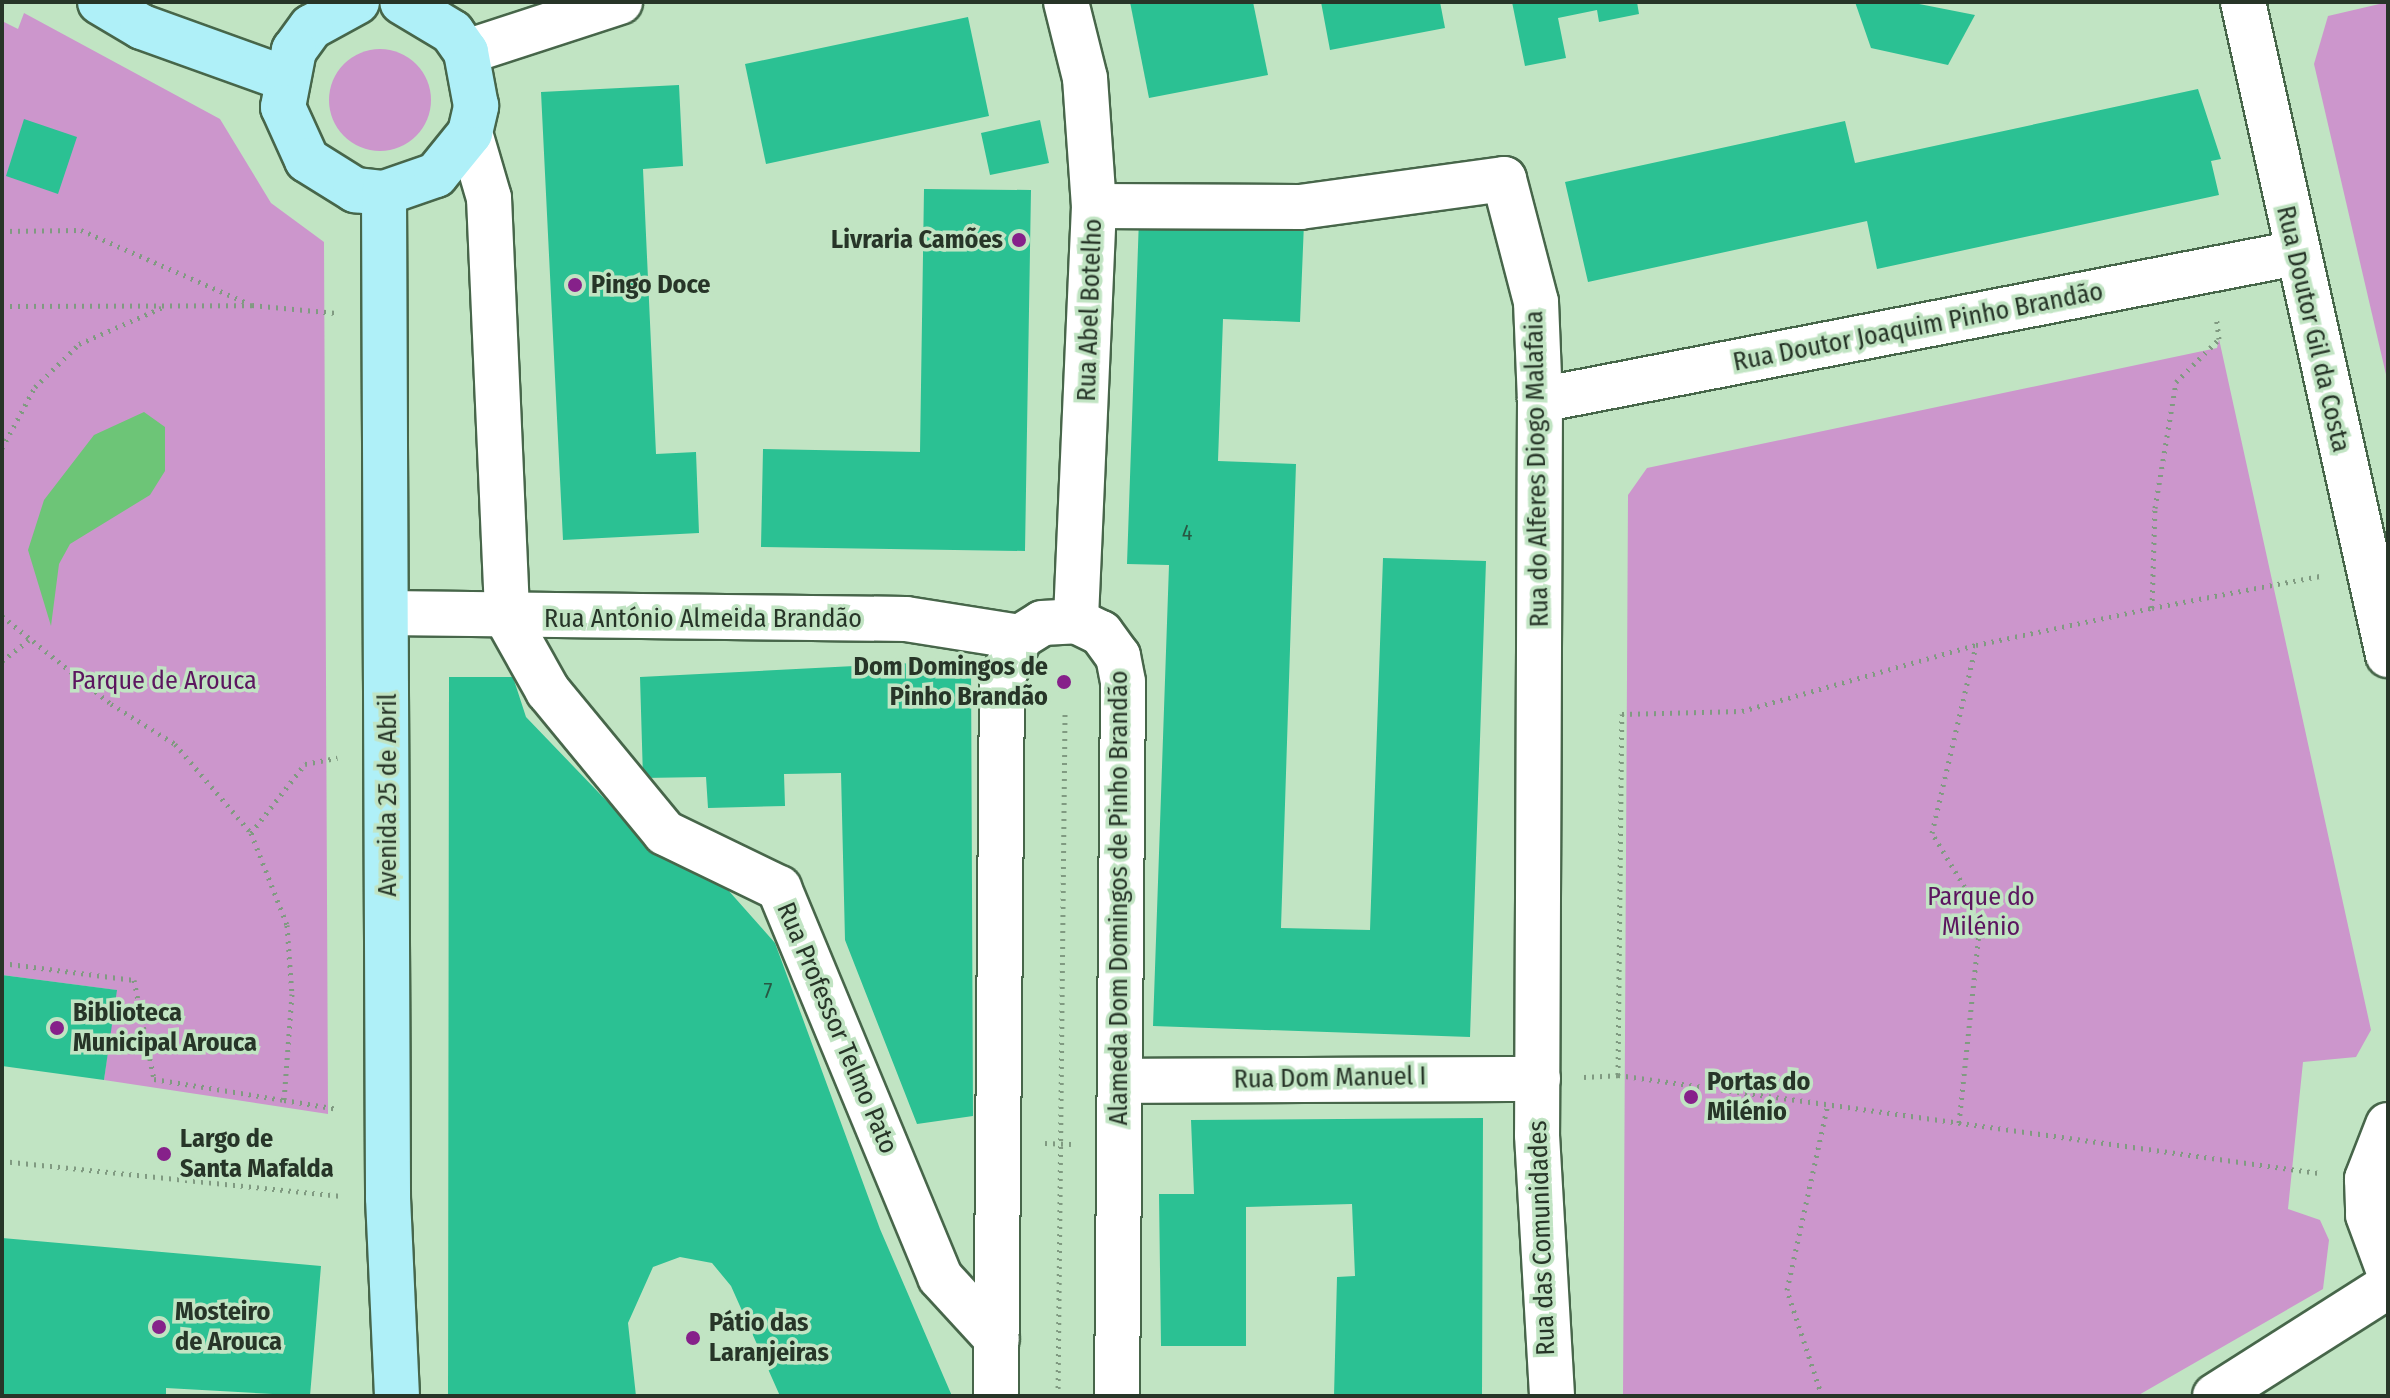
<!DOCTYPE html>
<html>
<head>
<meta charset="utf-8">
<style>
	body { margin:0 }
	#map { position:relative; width:2390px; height:1398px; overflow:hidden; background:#c1e4c3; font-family:"Fira Sans Condensed",sans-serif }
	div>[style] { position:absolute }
	.green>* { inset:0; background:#cc96cc }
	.round { border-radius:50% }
	.water>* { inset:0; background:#6dc577 }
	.building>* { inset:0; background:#2bc193 }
	.path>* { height:5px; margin-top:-2.5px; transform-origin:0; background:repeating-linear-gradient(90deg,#809a81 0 2px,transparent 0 8px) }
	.roads { filter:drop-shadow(2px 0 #47664a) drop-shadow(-2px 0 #47664a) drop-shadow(0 2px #47664a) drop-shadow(0 -2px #47664a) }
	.minor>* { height:44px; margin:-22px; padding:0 22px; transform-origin:22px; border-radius:22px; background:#fff }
	.major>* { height:44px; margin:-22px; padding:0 22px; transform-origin:22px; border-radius:22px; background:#aff0f8 }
	.dots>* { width:22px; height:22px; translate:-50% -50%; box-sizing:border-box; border:4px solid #c1e4c3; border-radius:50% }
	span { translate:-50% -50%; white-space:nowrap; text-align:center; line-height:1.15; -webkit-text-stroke:7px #c1e4c3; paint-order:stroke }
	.number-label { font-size:22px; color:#285843 }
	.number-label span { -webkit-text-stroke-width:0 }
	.poi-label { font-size:26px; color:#273528; font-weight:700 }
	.right { translate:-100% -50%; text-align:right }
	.left { translate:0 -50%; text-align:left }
	.street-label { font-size:26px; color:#273528 }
	.park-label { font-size:26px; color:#5c165f }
	.frame { position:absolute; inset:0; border:4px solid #273528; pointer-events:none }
</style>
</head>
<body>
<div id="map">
	<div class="green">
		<div style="clip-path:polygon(2388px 2px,2388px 383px,2314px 64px,2328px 16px)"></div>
		<div style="clip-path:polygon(24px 13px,220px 119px,271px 203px,324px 242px,328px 1114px,104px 1080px,116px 990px,2px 975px,2px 21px,18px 29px)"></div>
		<div class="round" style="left:329px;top:49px;width:102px;height:102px"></div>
		<div style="clip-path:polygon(2219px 339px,2371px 1030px,2356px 1057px,2303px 1062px,2288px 1209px,2320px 1220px,2329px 1240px,2323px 1289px,2137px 1396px,1623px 1396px,1628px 495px,1647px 468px,2217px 348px)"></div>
	</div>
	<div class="water">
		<div style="clip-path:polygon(144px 412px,165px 427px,165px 471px,150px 495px,70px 544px,59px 564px,51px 626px,28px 550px,44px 500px,94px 435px)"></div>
	</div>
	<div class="building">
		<div style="clip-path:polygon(1130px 2px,1253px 2px,1268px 75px,1149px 98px)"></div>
		<div style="clip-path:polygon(1321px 2px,1440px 2px,1445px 28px,1330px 50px)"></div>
		<div style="clip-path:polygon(1512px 2px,1637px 2px,1639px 14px,1599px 22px,1597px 10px,1558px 18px,1566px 58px,1525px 66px)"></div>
		<div style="clip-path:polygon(1855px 2px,1909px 2px,1975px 15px,1948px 65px,1871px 48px)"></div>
		<div style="clip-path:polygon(968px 17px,989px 116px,766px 164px,745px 64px)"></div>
		<div style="clip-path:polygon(679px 85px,683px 166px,643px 169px,656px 454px,696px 452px,699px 533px,563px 540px,541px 92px)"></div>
		<div style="clip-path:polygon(2198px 89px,2221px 159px,2211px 161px,2219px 195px,1877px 269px,1867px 221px,1588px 282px,1565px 182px,1845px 121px,1855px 163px)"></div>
		<div style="clip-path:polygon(24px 119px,77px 137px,58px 194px,6px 176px)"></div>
		<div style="clip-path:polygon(1040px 120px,1049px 163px,990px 175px,981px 133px)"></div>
		<div style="clip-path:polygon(924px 189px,1031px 190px,1025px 551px,761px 547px,763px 449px,920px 452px)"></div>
		<div style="clip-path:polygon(1139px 218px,1304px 223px,1300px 322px,1223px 319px,1218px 461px,1296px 464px,1281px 928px,1370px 930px,1383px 558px,1486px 561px,1470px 1037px,1153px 1026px,1169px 565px,1127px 564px)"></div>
		<div style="clip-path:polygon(971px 660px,973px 1116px,917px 1124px,845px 940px,841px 773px,784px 774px,785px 806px,708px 808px,706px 777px,643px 778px,640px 677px)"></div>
		<div style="clip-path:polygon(449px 677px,513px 677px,526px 717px,624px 819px,660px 853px,728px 890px,775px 943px,880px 1229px,952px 1396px,780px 1396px,731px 1286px,712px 1263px,680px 1257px,653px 1267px,628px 1323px,636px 1396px,448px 1396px)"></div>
		<div style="clip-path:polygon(2px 975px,117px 990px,104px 1080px,2px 1066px)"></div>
		<div style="clip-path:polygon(1483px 1118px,1482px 1396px,1334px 1396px,1337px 1277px,1355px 1276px,1352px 1204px,1246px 1207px,1246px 1346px,1161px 1346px,1159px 1194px,1194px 1194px,1191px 1120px)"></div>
		<div style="clip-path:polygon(2px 1238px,321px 1266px,310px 1396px,166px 1388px,166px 1396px,2px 1396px)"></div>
	</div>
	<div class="path">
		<div style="left:2px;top:231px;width:79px;rotate:-0.7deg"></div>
		<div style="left:81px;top:230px;width:181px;rotate:23.7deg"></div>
		<div style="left:2px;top:306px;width:250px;rotate:-0.2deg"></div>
		<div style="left:252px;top:305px;width:85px;rotate:5.4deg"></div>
		<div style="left:2px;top:448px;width:69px;rotate:-61.6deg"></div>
		<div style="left:35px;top:387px;width:62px;rotate:-44.3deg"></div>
		<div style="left:79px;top:344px;width:90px;rotate:-23.7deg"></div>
		<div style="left:2152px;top:608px;width:171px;rotate:-10.8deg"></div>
		<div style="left:2px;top:616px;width:140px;rotate:38.9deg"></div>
		<div style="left:111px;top:704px;width:75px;rotate:32deg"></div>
		<div style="left:175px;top:744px;width:117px;rotate:49.5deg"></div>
		<div style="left:251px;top:833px;width:99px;rotate:68.6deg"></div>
		<div style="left:287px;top:925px;width:69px;rotate:85.9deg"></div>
		<div style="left:292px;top:994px;width:106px;rotate:94.3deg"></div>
		<div style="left:284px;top:1100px;width:55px;rotate:9.5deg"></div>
		<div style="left:2px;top:661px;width:34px;rotate:-38deg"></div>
		<div style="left:251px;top:833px;width:88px;rotate:-52deg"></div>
		<div style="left:305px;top:764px;width:33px;rotate:-11deg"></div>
		<div style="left:2px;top:963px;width:133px;rotate:7.3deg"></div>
		<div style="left:134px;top:980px;width:101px;rotate:78.6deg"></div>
		<div style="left:154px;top:1079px;width:132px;rotate:9.2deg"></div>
		<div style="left:1618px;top:1075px;width:361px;rotate:-89.4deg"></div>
		<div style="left:1622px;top:714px;width:120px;rotate:-1.4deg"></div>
		<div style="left:1742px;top:711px;width:243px;rotate:-15.8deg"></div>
		<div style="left:1976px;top:645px;width:180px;rotate:-11.9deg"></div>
		<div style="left:2152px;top:608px;width:100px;rotate:-88.3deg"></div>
		<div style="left:2155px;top:508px;width:128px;rotate:-80.5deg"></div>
		<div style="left:2176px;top:382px;width:61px;rotate:-45deg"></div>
		<div style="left:2219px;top:339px;width:23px;rotate:-97deg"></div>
		<div style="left:1584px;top:1077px;width:34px;rotate:-3deg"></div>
		<div style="left:1618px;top:1075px;width:708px;rotate:7.96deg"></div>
		<div style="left:1959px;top:1123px;width:210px;rotate:-84deg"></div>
		<div style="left:1981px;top:914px;width:95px;rotate:-121.2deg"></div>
		<div style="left:1932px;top:833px;width:192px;rotate:-76.8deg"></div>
		<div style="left:1045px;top:1143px;width:26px;rotate:2deg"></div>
		<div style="left:2px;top:1161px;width:339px;rotate:5.9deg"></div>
		<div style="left:1058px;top:1396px;width:684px;rotate:-89.41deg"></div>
		<div style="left:1822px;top:1396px;width:112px;rotate:-108.3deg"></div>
		<div style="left:1787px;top:1290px;width:190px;rotate:-77.6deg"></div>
	</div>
	<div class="roads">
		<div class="minor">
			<div style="left:1066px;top:2px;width:78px;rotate:76deg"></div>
			<div style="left:1085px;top:78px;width:128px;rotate:86deg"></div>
			<div style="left:1094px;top:206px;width:415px;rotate:92.5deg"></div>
			<div style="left:2243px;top:2px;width:669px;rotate:77.48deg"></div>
			<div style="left:466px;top:52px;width:162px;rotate:-18deg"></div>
			<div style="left:470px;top:133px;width:68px;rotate:73.7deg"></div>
			<div style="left:489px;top:198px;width:420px;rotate:87.5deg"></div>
			<div style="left:507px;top:618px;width:84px;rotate:60.7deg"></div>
			<div style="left:548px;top:691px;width:184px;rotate:50.5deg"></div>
			<div style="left:665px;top:833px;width:127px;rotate:25.8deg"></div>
			<div style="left:779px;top:888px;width:421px;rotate:67.5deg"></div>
			<div style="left:940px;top:1277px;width:84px;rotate:47.4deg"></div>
			<div style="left:1094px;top:206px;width:206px;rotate:0.3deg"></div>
			<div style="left:1300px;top:207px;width:206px;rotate:-7.8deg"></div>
			<div style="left:1504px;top:179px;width:127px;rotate:75.4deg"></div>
			<div style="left:1536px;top:302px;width:98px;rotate:87.7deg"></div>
			<div style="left:1540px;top:400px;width:735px;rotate:90.23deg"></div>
			<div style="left:1537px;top:1135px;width:261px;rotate:86.7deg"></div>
			<div style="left:1540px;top:400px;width:770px;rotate:-11deg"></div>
			<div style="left:386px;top:613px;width:520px;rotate:0.66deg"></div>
			<div style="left:906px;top:619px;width:115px;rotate:9deg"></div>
			<div style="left:1121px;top:1081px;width:417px;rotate:-0.3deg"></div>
			<div style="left:2388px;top:1125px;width:58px;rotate:111.3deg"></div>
			<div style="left:2367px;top:1179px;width:36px;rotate:88deg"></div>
			<div style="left:2368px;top:1215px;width:58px;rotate:69.7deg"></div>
			<div style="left:996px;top:1396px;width:716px;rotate:-89.52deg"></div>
			<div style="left:1002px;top:680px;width:47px;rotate:-67.3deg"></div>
			<div style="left:1020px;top:637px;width:26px;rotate:-32deg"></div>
			<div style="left:1042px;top:623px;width:34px;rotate:-3deg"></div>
			<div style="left:1076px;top:621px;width:28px;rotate:26deg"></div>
			<div style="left:1101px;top:633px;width:29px;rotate:54deg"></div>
			<div style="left:1118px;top:656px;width:26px;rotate:79deg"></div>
			<div style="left:1123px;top:682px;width:714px;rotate:90.48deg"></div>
			<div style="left:2215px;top:1396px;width:205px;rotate:-32.4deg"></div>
		</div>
		<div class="major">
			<div style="left:100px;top:2px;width:49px;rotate:30.8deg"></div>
			<div style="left:142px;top:27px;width:151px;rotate:19.8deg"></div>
			<div style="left:357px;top:2px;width:52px;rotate:151.5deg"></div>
			<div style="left:311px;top:27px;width:29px;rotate:126deg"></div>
			<div style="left:294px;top:50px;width:58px;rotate:100.9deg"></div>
			<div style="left:283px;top:107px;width:58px;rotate:65.6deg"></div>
			<div style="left:307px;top:160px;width:57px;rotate:32deg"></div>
			<div style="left:355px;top:190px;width:29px;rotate:6deg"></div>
			<div style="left:384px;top:193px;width:55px;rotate:-19.1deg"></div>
			<div style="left:436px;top:175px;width:54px;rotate:-51deg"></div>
			<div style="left:470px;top:133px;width:28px;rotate:-77deg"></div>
			<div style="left:476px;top:106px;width:55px;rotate:-100.5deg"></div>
			<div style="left:466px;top:52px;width:24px;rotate:-125deg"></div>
			<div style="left:452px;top:32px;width:58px;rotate:-149deg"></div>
			<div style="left:384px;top:193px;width:1005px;rotate:89.77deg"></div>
			<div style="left:388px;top:1198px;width:198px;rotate:87.4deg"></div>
		</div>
	</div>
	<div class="dots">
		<div style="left:1019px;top:240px;background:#86218a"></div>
		<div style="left:575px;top:285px;background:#86218a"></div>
		<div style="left:1064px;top:682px;background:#86218a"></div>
		<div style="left:57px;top:1028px;background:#86218a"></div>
		<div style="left:1691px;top:1097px;background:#86218a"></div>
		<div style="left:164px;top:1154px;background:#86218a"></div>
		<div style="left:159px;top:1327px;background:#86218a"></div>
		<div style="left:693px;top:1338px;background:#86218a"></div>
	</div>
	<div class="number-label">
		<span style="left:1187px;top:533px">4</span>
		<span style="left:768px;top:991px">7</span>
	</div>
	<div class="poi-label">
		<span class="right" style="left:1003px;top:240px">Livraria Camões</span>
		<span class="left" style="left:591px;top:285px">Pingo Doce</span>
		<span class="right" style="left:1048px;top:682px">Dom Domingos de<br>Pinho Brandão</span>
		<span class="left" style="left:73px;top:1028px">Biblioteca<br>Municipal Arouca</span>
		<span class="left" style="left:1707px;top:1097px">Portas do<br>Milénio</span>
		<span class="left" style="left:180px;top:1154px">Largo de<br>Santa Mafalda</span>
		<span class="left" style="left:175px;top:1327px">Mosteiro<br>de Arouca</span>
		<span class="left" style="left:709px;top:1338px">Pátio das<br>Laranjeiras</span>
	</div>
	<div class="street-label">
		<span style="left:1090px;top:310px;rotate:-88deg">Rua Abel Botelho</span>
		<span style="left:1918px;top:327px;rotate:-11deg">Rua Doutor Joaquim Pinho Brandão</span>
		<span style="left:2313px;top:329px;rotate:77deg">Rua Doutor Gil da Costa</span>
		<span style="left:1537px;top:469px;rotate:-91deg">Rua do Alferes Diogo Malafaia</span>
		<span style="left:703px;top:619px">Rua António Almeida Brandão</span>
		<span style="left:388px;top:795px;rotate:-90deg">Avenida 25 de Abril</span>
		<span style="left:1119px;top:898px;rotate:-90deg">Alameda Dom Domingos de Pinho Brandão</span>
		<span style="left:837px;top:1028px;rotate:67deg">Rua Professor Telmo Pato</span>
		<span style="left:1330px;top:1078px;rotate:-1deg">Rua Dom Manuel I</span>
		<span style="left:1542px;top:1238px;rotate:-92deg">Rua das Comunidades</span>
	</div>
	<div class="park-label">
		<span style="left:164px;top:681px">Parque de Arouca</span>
		<span style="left:1981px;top:912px">Parque do<br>Milénio</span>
	</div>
	<div class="frame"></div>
</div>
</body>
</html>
